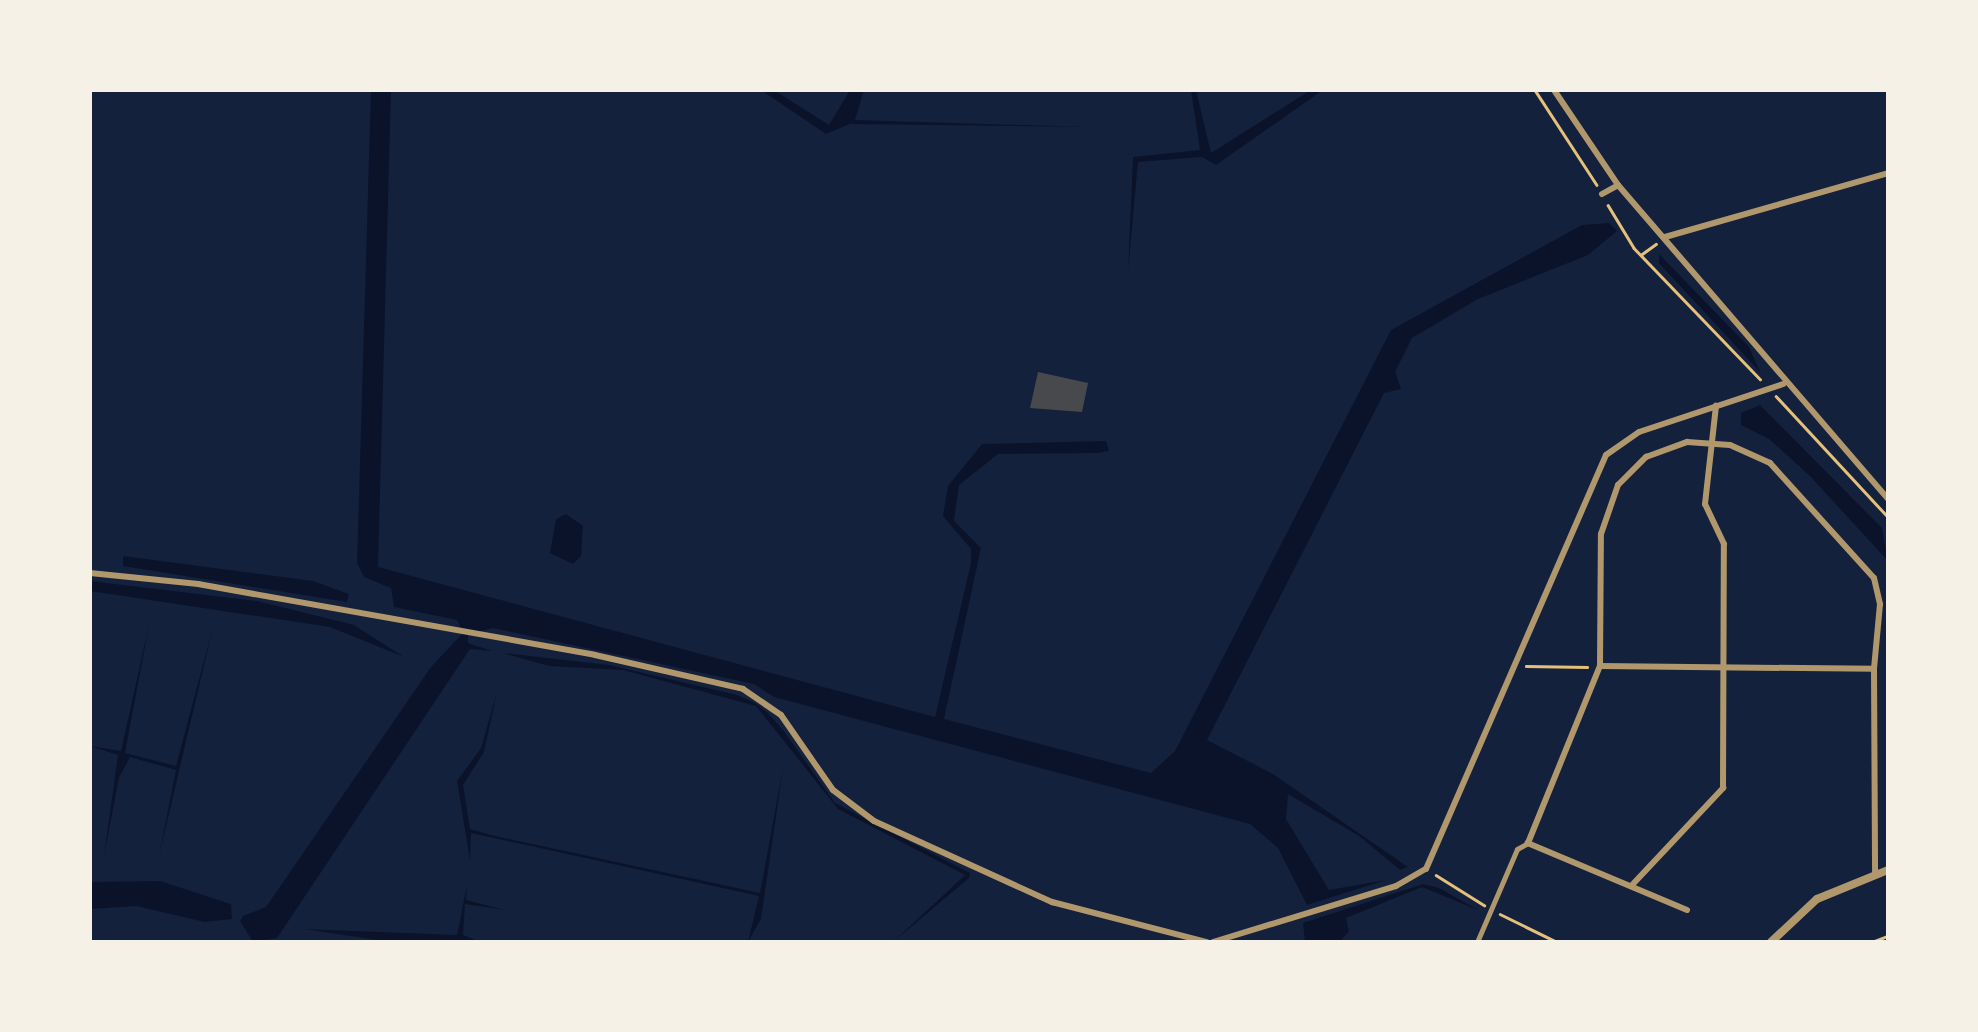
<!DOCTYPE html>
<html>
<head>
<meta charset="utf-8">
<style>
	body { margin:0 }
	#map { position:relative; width:1978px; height:1032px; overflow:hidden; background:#14213d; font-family:Jost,sans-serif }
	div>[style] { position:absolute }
	.water>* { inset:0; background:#0b132b }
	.building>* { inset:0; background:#48494c }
	.path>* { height:2.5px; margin:-1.25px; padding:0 1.25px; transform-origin:1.25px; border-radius:1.25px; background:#e5c07b }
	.pedestrian>* { height:5px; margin:-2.5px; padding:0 2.5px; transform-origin:2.5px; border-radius:2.5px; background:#b1986c }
	.minor>* { height:6px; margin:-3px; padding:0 3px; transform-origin:3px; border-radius:3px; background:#b1986c }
	.tertiary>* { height:8px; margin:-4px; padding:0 4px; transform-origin:4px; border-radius:4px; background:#b1986c }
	span { translate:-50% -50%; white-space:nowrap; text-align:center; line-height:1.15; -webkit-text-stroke:9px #f6f1e7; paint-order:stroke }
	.frame { position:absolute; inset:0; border:92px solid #f6f1e7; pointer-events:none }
</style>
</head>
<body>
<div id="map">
	<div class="water">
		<div style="clip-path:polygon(371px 90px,391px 90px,378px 567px,935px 717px,971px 563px,971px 549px,943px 516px,948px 486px,982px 444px,1106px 441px,1109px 451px,1098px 453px,998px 454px,959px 485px,954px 521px,981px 548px,944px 719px,1151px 773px,1175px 751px,1391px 330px,1582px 225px,1609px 223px,1617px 231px,1588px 255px,1478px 299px,1412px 338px,1395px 372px,1401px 389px,1384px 393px,1207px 740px,1273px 774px,1408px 867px,1400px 870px,1359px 836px,1288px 794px,1286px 819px,1329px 890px,1386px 880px,1307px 905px,1278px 848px,1250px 824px,774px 697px,754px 684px,493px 628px,468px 634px,468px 643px,492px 651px,470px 649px,277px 938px,253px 942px,240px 921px,243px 916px,266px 907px,431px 667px,463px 633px,457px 620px,394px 607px,391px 588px,364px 577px,357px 563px)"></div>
		<div style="clip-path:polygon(761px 90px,774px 90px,829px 125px,850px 90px,864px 90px,855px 120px,1089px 127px,850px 124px,826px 134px)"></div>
		<div style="clip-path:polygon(1191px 90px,1196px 90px,1211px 153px,1311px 90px,1323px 90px,1216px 165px,1202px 157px,1138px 162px,1128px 271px,1133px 157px,1200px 150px)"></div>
		<div style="clip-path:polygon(1659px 254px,1749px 347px,1760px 372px,1659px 263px)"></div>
		<div style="clip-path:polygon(1760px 405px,1882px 528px,1888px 561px,1810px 476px,1769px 439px,1741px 425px,1741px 413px)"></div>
		<div style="clip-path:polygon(566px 514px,583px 526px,581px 556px,573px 564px,550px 553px,556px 519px)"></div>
		<div style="clip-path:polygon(123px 556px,313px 581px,349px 594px,347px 602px,123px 566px)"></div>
		<div style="clip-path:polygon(90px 581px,257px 601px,354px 625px,404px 657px,330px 627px,90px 591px)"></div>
		<div style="clip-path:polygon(149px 625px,125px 753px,176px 766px,213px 627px,159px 856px,176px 770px,130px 757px,119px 778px,104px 856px,118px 755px,90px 746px,121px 751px)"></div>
		<div style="clip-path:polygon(503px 653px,609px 665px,737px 695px,753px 702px,767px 712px,783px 730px,835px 803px,970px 873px,969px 878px,893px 942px,965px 875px,838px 809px,756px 706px,623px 670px,549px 666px)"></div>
		<div style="clip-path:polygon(497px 692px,484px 752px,463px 785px,470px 829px,495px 836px,760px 893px,783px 768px,761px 919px,748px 942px,759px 896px,471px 833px,470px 860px,457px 781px,481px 748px)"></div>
		<div style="clip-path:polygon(160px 881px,231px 904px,232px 919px,205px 922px,136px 906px,90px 909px,90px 882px)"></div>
		<div style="clip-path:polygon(1423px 884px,1439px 888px,1478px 910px,1422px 887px,1346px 918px,1349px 931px,1340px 942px,1305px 942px,1303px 923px)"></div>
		<div style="clip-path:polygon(467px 885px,466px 900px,505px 910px,465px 904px,463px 935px,481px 942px,384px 941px,304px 929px,457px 935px)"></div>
	</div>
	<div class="building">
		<div style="clip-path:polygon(1038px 372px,1088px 383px,1082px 412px,1030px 408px)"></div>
	</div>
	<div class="path">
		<div style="left:1535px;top:90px;width:113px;rotate:56.9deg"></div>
		<div style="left:1608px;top:205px;width:50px;rotate:58.8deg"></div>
		<div style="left:1634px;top:248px;width:182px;rotate:46.1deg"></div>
		<div style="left:1642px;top:254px;width:17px;rotate:-36deg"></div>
		<div style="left:1776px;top:396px;width:165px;rotate:47.2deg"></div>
		<div style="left:1526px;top:666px;width:61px;rotate:0.9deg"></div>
		<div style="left:1436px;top:875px;width:57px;rotate:32deg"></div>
		<div style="left:1500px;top:914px;width:64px;rotate:26.2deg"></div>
		<div style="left:1872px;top:942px;width:17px;rotate:-21deg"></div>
	</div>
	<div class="pedestrian">
		<div style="left:1477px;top:942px;width:101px;rotate:-66.7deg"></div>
		<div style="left:1517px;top:849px;width:13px;rotate:-29deg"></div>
	</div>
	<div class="minor">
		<div style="left:1554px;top:90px;width:115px;rotate:56deg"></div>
		<div style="left:1618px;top:185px;width:414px;rotate:49.3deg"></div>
		<div style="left:1602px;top:194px;width:18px;rotate:-29deg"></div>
		<div style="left:1665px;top:237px;width:232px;rotate:-16deg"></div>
		<div style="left:90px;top:573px;width:109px;rotate:5.8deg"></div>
		<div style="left:198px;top:584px;width:403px;rotate:10.1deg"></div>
		<div style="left:595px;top:655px;width:152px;rotate:12.9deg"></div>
		<div style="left:743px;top:689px;width:46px;rotate:34.4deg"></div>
		<div style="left:781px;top:715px;width:91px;rotate:55.3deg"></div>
		<div style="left:833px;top:790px;width:51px;rotate:37.1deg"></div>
		<div style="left:874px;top:821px;width:196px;rotate:24.5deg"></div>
		<div style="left:1052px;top:902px;width:160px;rotate:14.5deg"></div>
		<div style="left:1600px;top:666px;width:274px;rotate:0.6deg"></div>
		<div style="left:1874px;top:669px;width:203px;rotate:89.7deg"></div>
		<div style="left:1633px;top:884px;width:132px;rotate:-46.8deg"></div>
		<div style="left:1723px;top:788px;width:244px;rotate:-89.8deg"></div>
		<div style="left:1724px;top:544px;width:44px;rotate:-115.4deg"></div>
		<div style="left:1705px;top:504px;width:99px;rotate:-83.6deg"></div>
		<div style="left:1687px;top:910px;width:173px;rotate:-157.2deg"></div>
		<div style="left:1528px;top:843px;width:191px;rotate:-67.9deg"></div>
		<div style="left:1600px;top:666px;width:132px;rotate:-89.6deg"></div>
		<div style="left:1601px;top:534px;width:52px;rotate:-70.9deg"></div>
		<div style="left:1618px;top:485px;width:40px;rotate:-45deg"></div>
		<div style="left:1646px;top:457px;width:44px;rotate:-20.1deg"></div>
		<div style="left:1687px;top:442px;width:43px;rotate:4deg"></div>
		<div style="left:1730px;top:445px;width:44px;rotate:24.2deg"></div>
		<div style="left:1770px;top:463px;width:155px;rotate:47.9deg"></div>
		<div style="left:1874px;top:578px;width:27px;rotate:77deg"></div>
		<div style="left:1880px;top:604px;width:65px;rotate:95.3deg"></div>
		<div style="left:1213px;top:942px;width:191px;rotate:-17deg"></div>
		<div style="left:1396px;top:886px;width:34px;rotate:-30deg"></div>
		<div style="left:1426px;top:869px;width:451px;rotate:-66.5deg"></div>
		<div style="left:1606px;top:455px;width:40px;rotate:-34.9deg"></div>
		<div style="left:1639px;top:432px;width:152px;rotate:-18.4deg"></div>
	</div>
	<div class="tertiary">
		<div style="left:1771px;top:942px;width:63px;rotate:-43.1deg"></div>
		<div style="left:1817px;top:899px;width:77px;rotate:-22.2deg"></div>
	</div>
	<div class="frame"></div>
</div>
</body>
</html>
